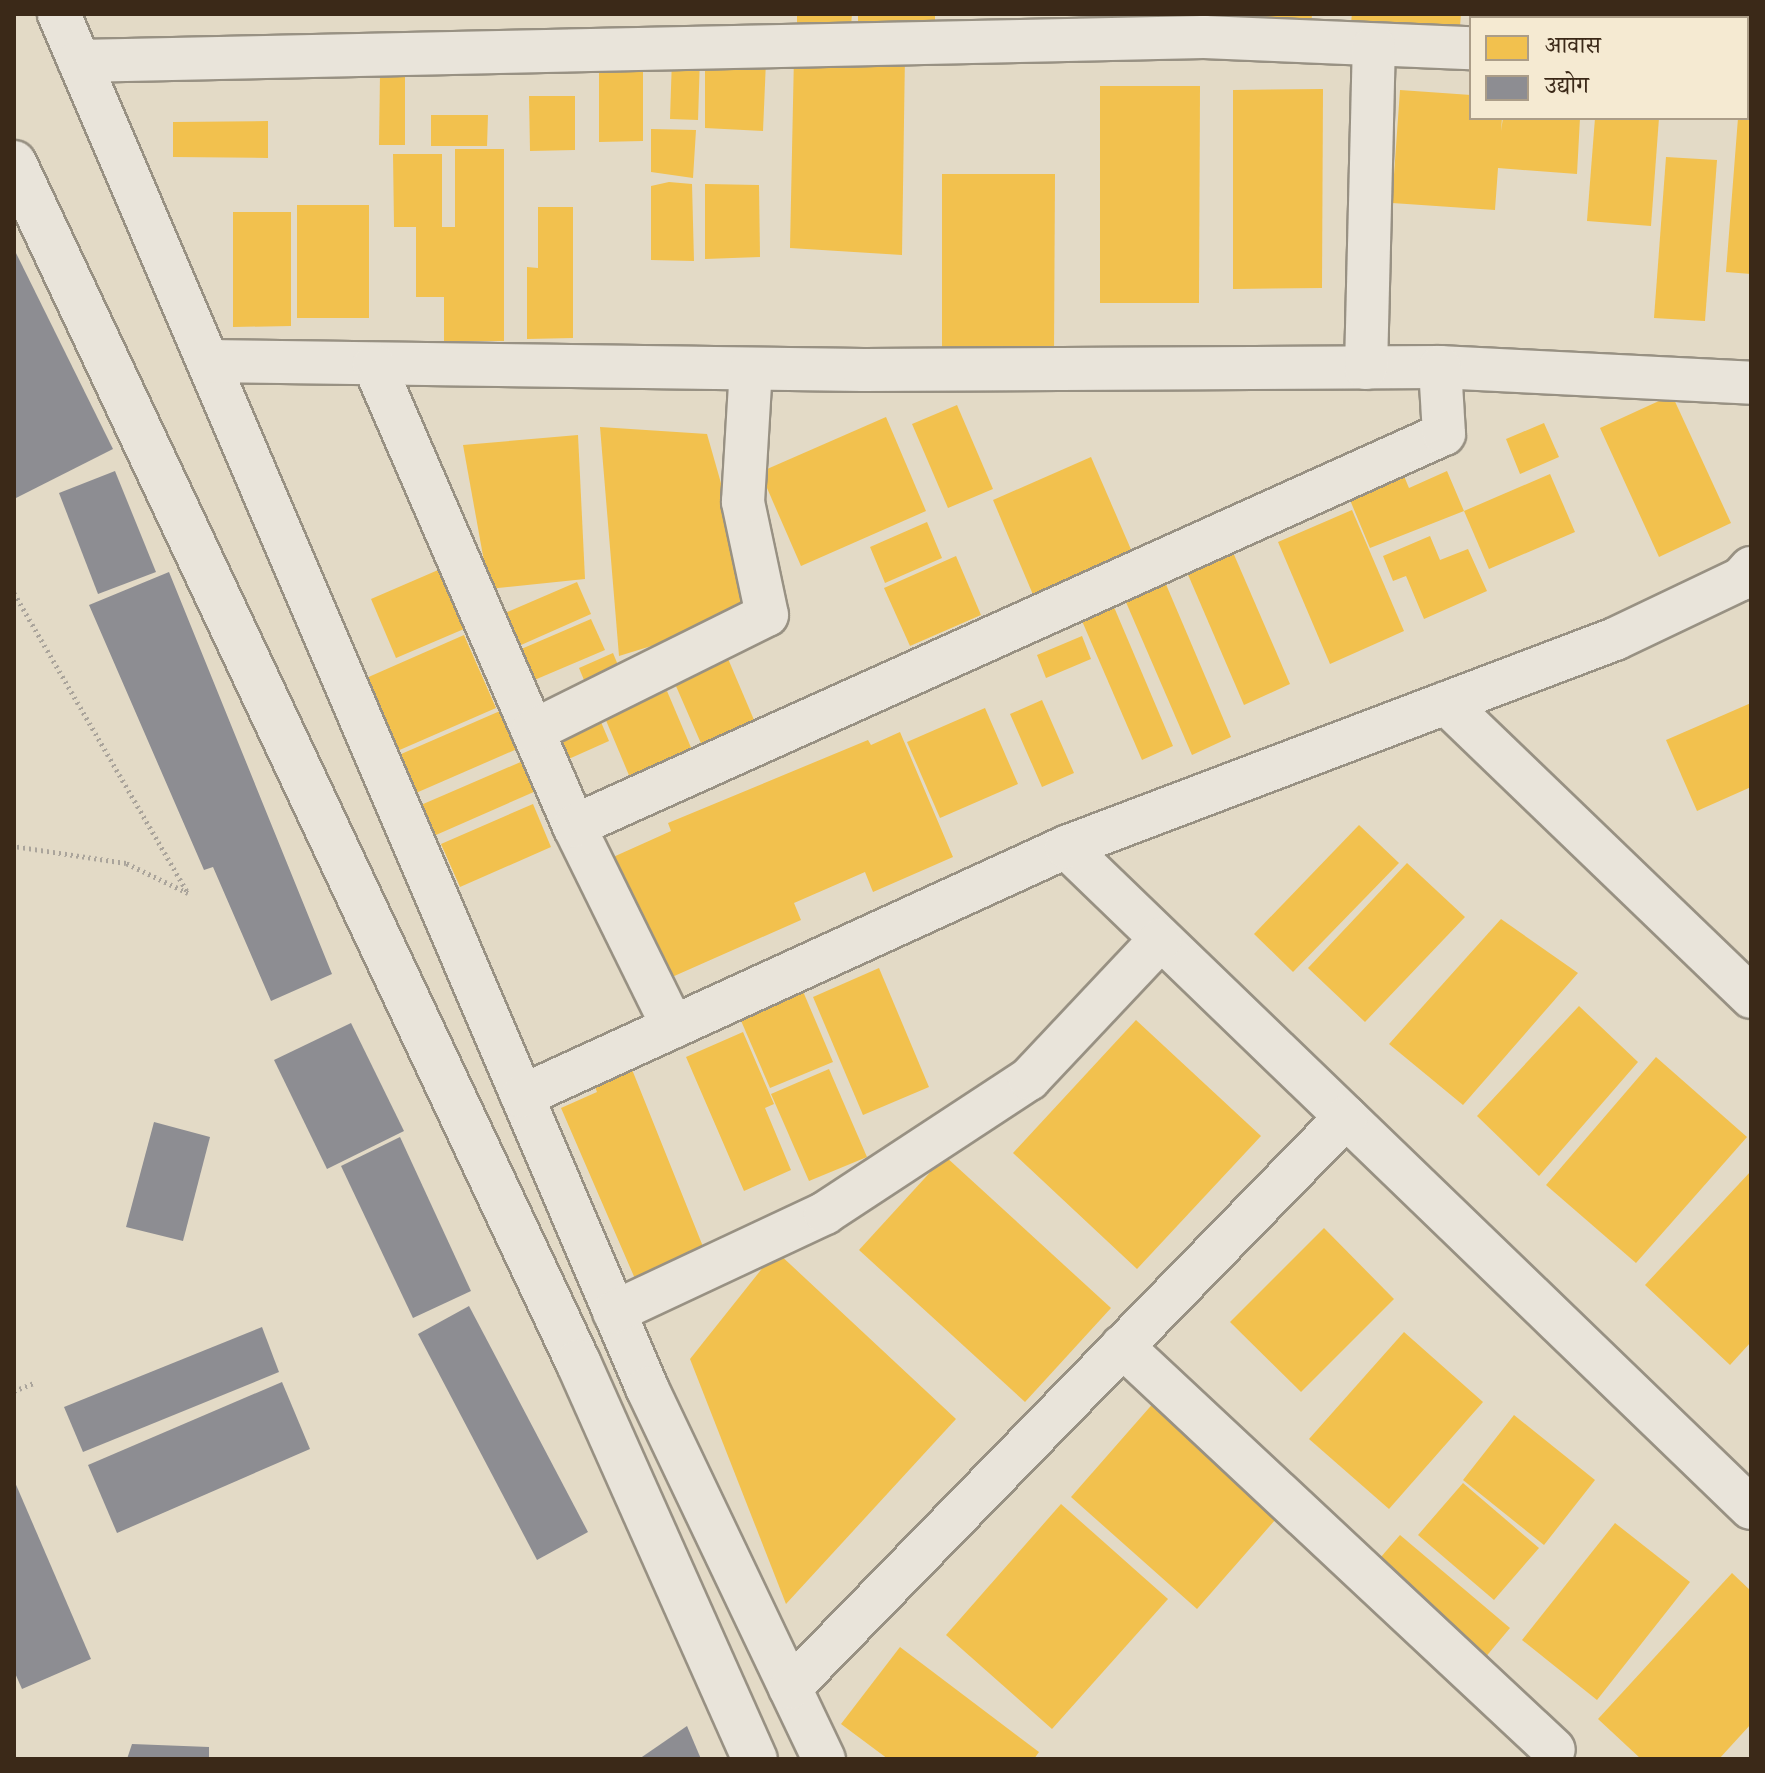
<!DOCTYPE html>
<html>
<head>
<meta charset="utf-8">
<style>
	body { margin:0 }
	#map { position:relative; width:1765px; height:1773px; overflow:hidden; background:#e3dac6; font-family:Alegreya,"Noto Serif Devanagari",serif }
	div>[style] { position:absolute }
	.homes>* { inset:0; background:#f2c14e }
	.industry>* { inset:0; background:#8d8d92 }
	.path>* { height:5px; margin-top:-2.5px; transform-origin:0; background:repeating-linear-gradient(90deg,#aaa49b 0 2px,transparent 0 6px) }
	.roads { filter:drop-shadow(2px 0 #989183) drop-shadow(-2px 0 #989183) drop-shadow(0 2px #989183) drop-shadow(0 -2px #989183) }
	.street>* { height:42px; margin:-21px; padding:0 21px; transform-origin:21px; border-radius:21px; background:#e9e4da }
	.secondary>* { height:44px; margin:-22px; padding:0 22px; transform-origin:22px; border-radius:22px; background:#e9e4da }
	span { translate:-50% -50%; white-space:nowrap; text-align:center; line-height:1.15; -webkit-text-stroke:8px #f5ead2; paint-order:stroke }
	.frame { position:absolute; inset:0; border:16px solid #3b2918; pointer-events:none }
	.legend { position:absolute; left:1469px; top:16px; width:280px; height:104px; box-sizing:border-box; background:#f5ead2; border:2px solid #ab9d88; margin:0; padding:10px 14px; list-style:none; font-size:24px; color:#3b2918 }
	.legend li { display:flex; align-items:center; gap:16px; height:40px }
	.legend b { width:40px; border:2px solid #ab9d88 }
</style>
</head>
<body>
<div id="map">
	<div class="homes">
		<div style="clip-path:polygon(797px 14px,852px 14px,851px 26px,797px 28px)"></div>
		<div style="clip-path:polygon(858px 14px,935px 14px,935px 32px,858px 32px)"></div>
		<div style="clip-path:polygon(1258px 14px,1312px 14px,1311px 31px,1257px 27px)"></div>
		<div style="clip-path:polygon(1352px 14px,1461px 14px,1459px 39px,1350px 31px)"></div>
		<div style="clip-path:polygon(1633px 14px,1751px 14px,1750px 24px,1747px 18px)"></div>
		<div style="clip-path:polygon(905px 54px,902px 255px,790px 248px,794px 55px)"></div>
		<div style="clip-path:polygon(700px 57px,698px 120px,670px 119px,672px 58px)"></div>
		<div style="clip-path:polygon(705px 57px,766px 61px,763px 131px,705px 128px)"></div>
		<div style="clip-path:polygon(599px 64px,643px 65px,643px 141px,599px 142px)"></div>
		<div style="clip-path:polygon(405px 74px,405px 145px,379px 145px,380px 75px)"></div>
		<div style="clip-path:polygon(1100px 86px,1200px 86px,1199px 303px,1100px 303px)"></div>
		<div style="clip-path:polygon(1747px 87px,1751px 87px,1751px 274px,1726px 272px,1738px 118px,1747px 118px)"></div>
		<div style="clip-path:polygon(1323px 89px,1322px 288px,1233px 289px,1233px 90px)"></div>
		<div style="clip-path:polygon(1400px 90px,1471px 95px,1471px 118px,1502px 118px,1501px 131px,1503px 118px,1580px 118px,1577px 174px,1498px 168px,1495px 210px,1392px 203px)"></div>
		<div style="clip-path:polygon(529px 96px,575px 96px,575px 150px,530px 151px)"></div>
		<div style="clip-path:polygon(431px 115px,488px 115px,487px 146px,431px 146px)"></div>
		<div style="clip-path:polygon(1595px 118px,1659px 118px,1651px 226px,1587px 221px)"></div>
		<div style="clip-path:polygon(268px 121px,268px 158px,173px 157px,173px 122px)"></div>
		<div style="clip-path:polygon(651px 129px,696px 130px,693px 178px,651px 172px)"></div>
		<div style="clip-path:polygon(455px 149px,504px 149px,504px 341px,444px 341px,444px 297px,416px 297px,416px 227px,394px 227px,393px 154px,442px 154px,442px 227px,455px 227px)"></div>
		<div style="clip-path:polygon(1666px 157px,1717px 160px,1705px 321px,1654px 318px)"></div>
		<div style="clip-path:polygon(942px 174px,1055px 174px,1054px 353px,942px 354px)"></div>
		<div style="clip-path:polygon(669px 182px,692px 184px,694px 261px,651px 260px,651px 186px)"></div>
		<div style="clip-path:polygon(705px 184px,759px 185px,760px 257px,705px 259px)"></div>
		<div style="clip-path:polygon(297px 205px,369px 205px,369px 318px,297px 318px)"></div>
		<div style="clip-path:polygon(538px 207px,573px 207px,573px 338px,527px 339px,527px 267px,538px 268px)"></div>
		<div style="clip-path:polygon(233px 212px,291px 212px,291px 326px,233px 327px)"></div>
		<div style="clip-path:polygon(1672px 395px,1731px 523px,1659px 557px,1600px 428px)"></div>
		<div style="clip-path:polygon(957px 405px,993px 489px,948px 508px,912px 424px)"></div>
		<div style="clip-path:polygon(886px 417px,926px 511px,801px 566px,760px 472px)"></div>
		<div style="clip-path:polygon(1544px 423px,1559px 457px,1520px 474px,1506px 439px)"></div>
		<div style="clip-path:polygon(600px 427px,707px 434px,758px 613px,619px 656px)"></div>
		<div style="clip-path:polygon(578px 435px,585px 579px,489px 589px,463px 445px)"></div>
		<div style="clip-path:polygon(1091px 457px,1133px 554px,1034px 597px,993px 500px)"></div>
		<div style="clip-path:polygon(1447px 471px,1464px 511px,1370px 548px,1350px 500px,1404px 476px,1409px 488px)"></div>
		<div style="clip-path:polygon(1550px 474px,1575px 532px,1489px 569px,1464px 511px)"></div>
		<div style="clip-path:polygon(1352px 510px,1404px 631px,1330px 664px,1278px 542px)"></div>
		<div style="clip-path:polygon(927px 522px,942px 558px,885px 583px,870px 547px)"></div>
		<div style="clip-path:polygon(1430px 536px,1440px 560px,1468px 549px,1487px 591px,1424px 619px,1406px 576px,1393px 581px,1383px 556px)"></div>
		<div style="clip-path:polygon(1232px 550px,1290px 684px,1244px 705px,1186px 570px)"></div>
		<div style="clip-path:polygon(956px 556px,981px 615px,910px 646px,884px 588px)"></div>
		<div style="clip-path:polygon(452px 564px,478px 623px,396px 658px,371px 599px)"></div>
		<div style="clip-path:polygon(1162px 575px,1231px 737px,1192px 755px,1122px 593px)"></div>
		<div style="clip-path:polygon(577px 582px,591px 614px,512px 649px,498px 616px)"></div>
		<div style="clip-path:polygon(1111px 600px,1173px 746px,1142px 760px,1079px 614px)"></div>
		<div style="clip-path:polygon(591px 619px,605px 650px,525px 684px,512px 653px)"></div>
		<div style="clip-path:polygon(464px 635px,496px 708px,395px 752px,364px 679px)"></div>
		<div style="clip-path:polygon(1082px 636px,1091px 659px,1046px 678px,1037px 655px)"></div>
		<div style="clip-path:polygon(613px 653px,625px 682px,591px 697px,579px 668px)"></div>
		<div style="clip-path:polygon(726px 654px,760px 734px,707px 757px,672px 677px)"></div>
		<div style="clip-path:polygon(667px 691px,698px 764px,636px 792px,605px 718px)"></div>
		<div style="clip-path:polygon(1042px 700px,1074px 773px,1042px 787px,1010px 714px)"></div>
		<div style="clip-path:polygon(1751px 703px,1751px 787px,1697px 811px,1666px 740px)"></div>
		<div style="clip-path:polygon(985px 708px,1018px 784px,940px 818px,907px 742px)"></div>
		<div style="clip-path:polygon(500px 711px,517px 749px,409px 796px,392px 758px)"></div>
		<div style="clip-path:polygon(601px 722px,609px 741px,562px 762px,554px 743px)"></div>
		<div style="clip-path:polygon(900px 732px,953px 857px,873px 892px,865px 872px,794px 903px,801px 920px,663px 981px,611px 858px,671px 831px,668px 823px,868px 740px,871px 745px)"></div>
		<div style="clip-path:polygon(523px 761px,536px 791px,420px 842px,407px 811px)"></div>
		<div style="clip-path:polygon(533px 804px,551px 847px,460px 887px,441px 844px)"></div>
		<div style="clip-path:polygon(1359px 825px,1399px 863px,1293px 972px,1254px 934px)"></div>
		<div style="clip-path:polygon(1407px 863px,1465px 917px,1365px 1022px,1308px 968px)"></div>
		<div style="clip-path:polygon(1501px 919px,1578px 973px,1463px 1105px,1389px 1044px)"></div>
		<div style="clip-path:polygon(879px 968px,929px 1087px,863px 1115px,813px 997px)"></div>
		<div style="clip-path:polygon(802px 989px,833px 1062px,770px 1088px,739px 1016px)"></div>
		<div style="clip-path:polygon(1579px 1006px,1638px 1062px,1539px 1176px,1477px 1116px)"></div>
		<div style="clip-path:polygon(1136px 1020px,1261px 1136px,1137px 1269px,1013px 1153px)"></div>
		<div style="clip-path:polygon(743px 1032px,774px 1104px,765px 1108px,791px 1170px,744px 1191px,686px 1057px)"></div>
		<div style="clip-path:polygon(1656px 1057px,1747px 1137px,1636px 1263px,1546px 1185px)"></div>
		<div style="clip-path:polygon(631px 1067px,708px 1259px,639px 1288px,561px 1108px,597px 1092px,594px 1084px)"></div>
		<div style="clip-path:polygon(829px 1069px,867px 1157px,809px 1181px,771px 1094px)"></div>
		<div style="clip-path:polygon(945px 1156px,1111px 1308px,1025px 1402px,859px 1250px)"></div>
		<div style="clip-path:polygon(1751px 1171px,1751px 1342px,1730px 1365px,1645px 1285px)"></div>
		<div style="clip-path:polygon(1324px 1228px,1394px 1299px,1301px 1392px,1230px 1322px)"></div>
		<div style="clip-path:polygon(776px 1251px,956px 1419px,786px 1604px,690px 1359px)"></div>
		<div style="clip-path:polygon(1404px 1332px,1483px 1402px,1389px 1509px,1309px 1439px)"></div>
		<div style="clip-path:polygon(1156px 1400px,1283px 1511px,1197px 1609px,1071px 1497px)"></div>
		<div style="clip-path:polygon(1514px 1415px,1595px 1480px,1544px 1545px,1463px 1480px)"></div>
		<div style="clip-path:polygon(1463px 1483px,1539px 1548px,1494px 1600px,1418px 1535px)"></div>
		<div style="clip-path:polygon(1061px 1504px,1168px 1599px,1052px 1729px,946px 1635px)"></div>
		<div style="clip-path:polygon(1615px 1523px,1690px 1582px,1597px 1700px,1522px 1640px)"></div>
		<div style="clip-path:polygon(1400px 1535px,1510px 1628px,1484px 1659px,1374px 1565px)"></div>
		<div style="clip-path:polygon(1732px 1573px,1751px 1591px,1751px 1724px,1719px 1759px,1641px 1759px,1598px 1719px)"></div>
		<div style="clip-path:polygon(900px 1647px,1039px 1752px,1034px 1759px,888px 1759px,841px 1724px)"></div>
	</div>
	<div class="industry">
		<div style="clip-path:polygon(14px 249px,113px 449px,16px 498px,14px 494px)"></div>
		<div style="clip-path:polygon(115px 471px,156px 572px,98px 594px,59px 493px)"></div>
		<div style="clip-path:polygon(169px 572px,332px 974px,271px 1001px,213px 867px,204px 870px,89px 605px)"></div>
		<div style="clip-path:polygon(351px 1023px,404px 1131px,327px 1169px,274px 1060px)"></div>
		<div style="clip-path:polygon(154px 1122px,210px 1137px,183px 1241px,126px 1227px)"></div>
		<div style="clip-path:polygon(400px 1137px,471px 1291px,413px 1318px,341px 1166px)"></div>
		<div style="clip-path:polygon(469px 1306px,588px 1532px,537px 1560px,418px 1334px)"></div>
		<div style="clip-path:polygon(262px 1327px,279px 1372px,83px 1452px,64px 1407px)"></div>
		<div style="clip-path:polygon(282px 1382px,310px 1449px,117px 1533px,88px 1465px)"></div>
		<div style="clip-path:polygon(14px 1480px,91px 1659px,22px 1689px,14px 1671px)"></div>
		<div style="clip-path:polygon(687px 1726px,701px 1759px,639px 1759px)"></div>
		<div style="clip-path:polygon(132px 1744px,209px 1747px,209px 1759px,127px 1759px)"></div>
	</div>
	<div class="path">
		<div style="left:14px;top:593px;width:347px;rotate:59.9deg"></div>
		<div style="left:188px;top:893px;width:69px;rotate:-154.2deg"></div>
		<div style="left:126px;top:863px;width:113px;rotate:-171.4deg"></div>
		<div style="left:14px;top:1391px;width:22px;rotate:-22deg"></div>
	</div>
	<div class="roads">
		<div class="street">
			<div style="left:59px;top:14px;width:1495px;rotate:66.83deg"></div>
			<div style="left:647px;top:1388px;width:411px;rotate:64.5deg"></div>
			<div style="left:1747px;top:55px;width:4px"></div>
			<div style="left:79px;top:61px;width:1125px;rotate:-1.22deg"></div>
			<div style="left:1204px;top:37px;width:267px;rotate:2.4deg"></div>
			<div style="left:208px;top:361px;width:656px;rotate:0.79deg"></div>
			<div style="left:864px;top:370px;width:576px;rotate:-0.3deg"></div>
			<div style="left:1440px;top:367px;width:311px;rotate:2.9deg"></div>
			<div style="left:374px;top:365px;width:503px;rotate:66.55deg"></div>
			<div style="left:574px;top:826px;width:224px;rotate:63.8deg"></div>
			<div style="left:1366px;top:368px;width:322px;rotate:-88.6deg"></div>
			<div style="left:1446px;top:703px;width:424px;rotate:43.9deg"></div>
			<div style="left:533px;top:731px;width:261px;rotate:-26.4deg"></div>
			<div style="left:767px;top:615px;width:116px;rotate:-102deg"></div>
			<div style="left:743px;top:502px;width:133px;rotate:-86.6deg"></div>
			<div style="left:574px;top:826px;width:954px;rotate:-24.26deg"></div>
			<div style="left:1444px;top:434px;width:67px;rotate:-93.4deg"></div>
			<div style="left:1066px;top:847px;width:952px;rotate:43.98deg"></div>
			<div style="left:522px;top:1096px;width:598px;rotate:-24.59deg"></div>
			<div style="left:1066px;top:847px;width:587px;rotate:-20.75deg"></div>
			<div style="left:1615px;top:639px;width:140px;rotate:-25.5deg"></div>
			<div style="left:1741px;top:579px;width:15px;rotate:-48deg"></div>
			<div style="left:614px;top:1312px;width:233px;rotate:-25.1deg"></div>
			<div style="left:825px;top:1213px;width:244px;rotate:-33.3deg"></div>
			<div style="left:1029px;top:1079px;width:192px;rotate:-46.7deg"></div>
			<div style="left:1122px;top:1346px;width:591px;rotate:43.08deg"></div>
			<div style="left:790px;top:1688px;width:797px;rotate:-45.76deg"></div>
		</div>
		<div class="secondary">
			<div style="left:14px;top:163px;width:1325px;rotate:64.81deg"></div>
			<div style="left:578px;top:1362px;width:435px;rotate:66deg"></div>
		</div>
	</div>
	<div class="frame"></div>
	<ul class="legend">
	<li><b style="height:22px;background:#f2c14e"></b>आवास</li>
	<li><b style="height:22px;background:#8d8d92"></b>उद्योग</li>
	</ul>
</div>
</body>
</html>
